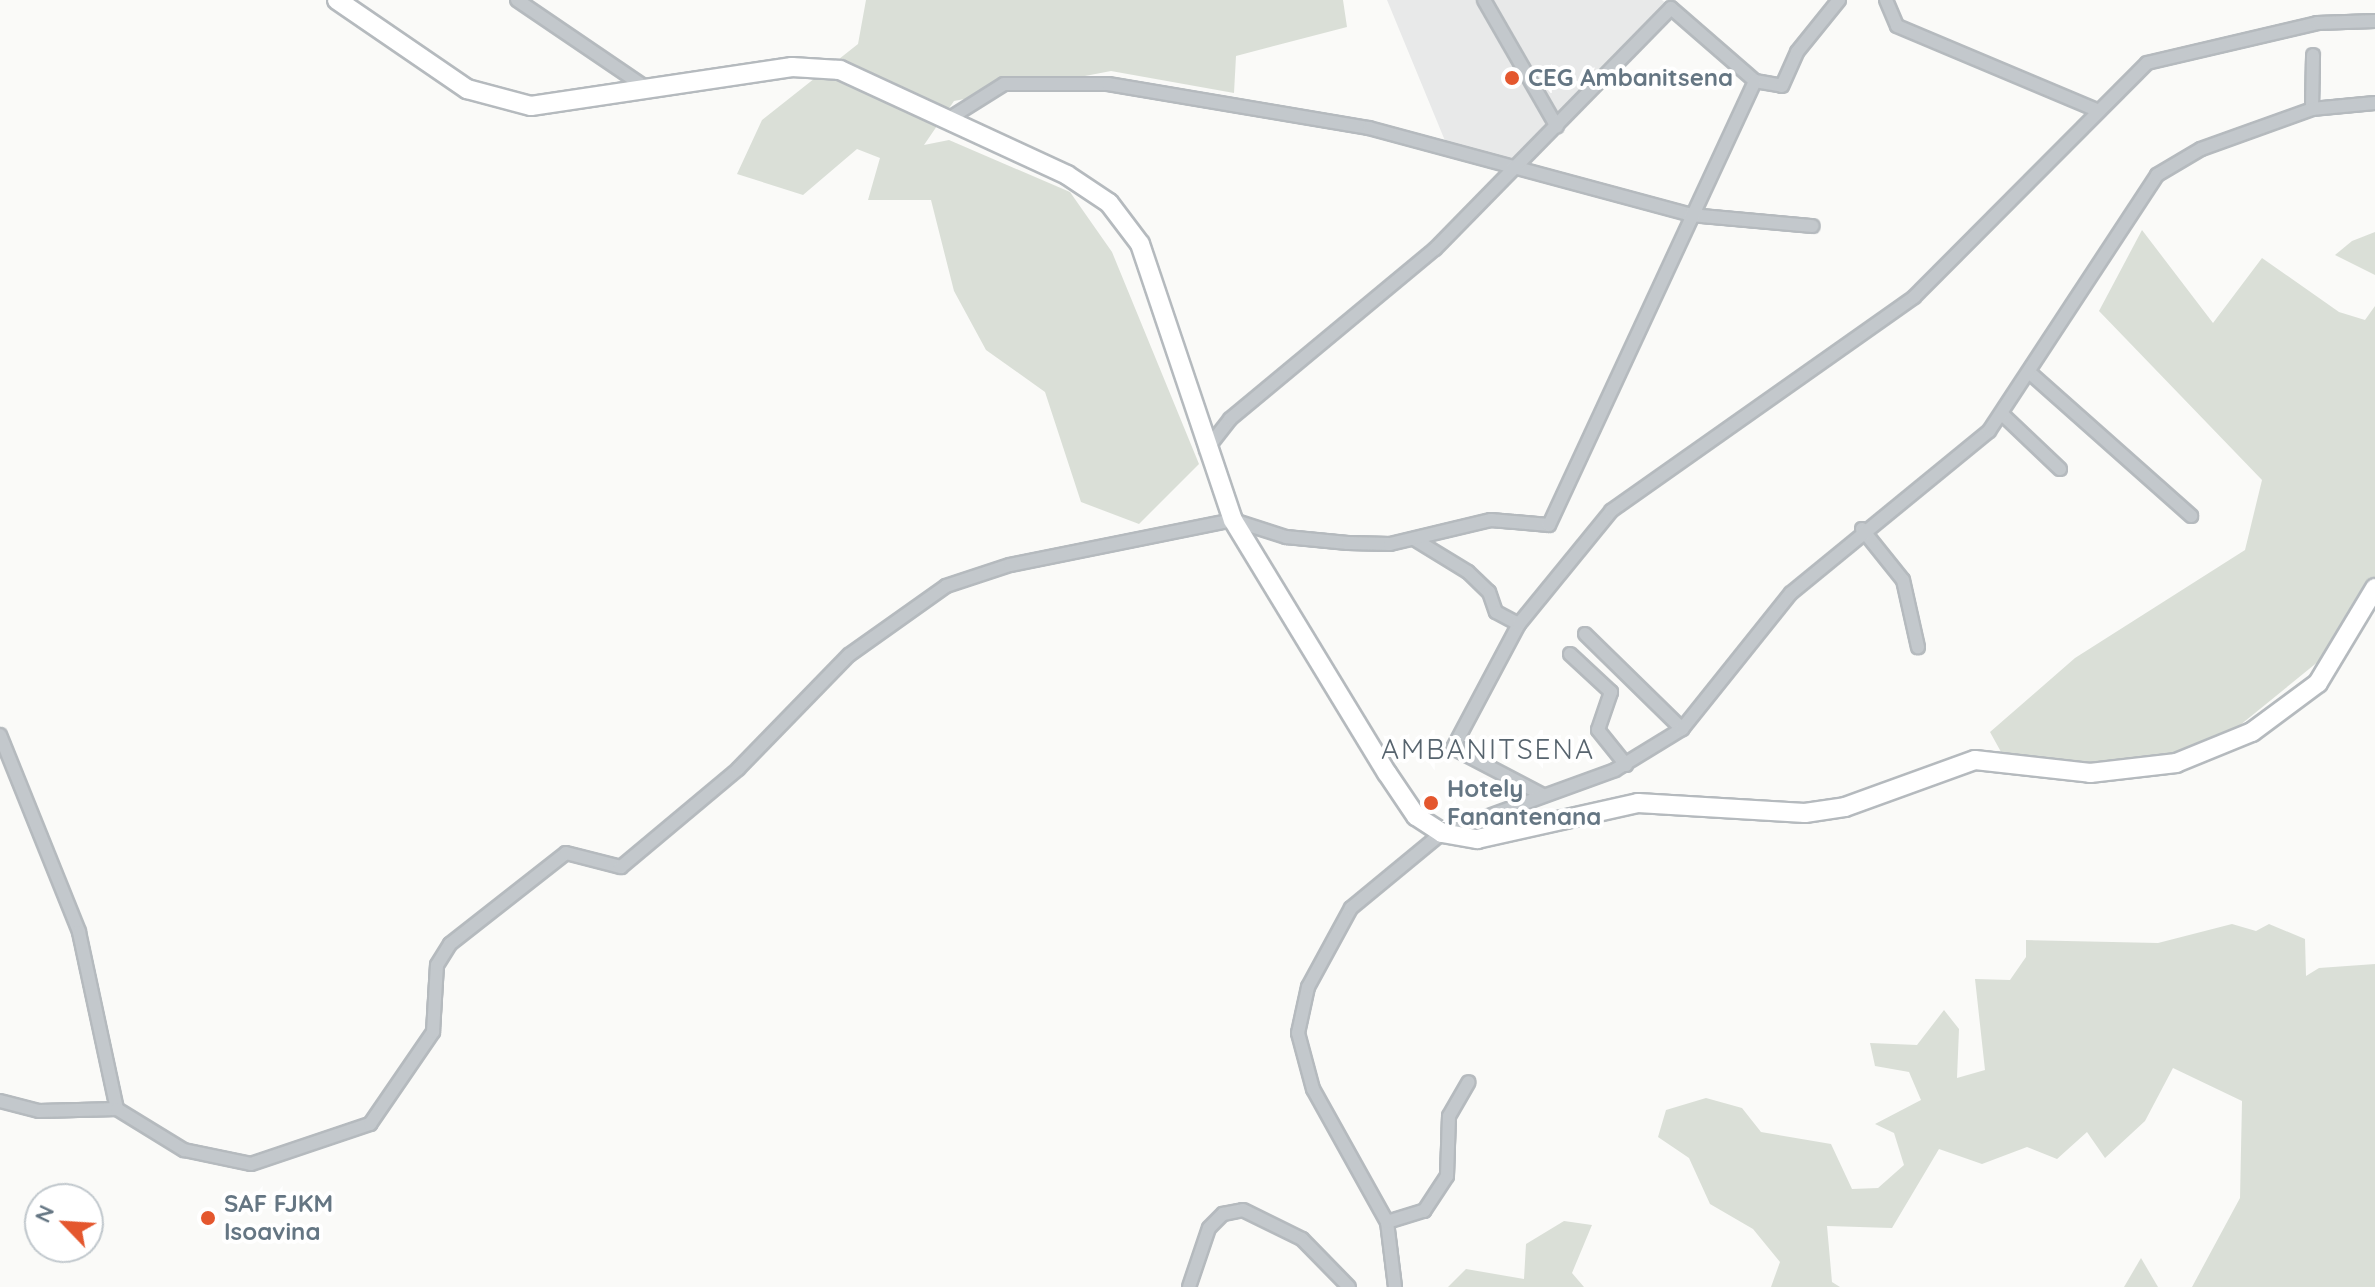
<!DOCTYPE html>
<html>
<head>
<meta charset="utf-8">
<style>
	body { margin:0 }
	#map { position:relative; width:2375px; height:1287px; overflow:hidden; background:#fafaf8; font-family:Quicksand,sans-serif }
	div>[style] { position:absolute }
	.built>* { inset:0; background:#e8e9e9 }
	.green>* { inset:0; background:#dadfd7 }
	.roads { filter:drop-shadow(2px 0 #b5babe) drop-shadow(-2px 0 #b5babe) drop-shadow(0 2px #b5babe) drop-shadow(0 -2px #b5babe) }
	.minor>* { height:12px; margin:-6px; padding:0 6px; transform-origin:6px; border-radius:6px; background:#c3c8cc }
	.primary>* { height:18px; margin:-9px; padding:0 9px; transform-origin:9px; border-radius:9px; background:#fff }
	.dots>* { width:22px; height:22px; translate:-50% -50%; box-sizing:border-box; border:4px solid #fff; border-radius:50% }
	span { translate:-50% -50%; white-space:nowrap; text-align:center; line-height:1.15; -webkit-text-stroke:8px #fff; paint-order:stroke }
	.poi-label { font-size:24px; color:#657683; font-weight:700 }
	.left { translate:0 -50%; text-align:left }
	.quarter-label { font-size:28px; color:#57646e; letter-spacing:2px }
	.north { position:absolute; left:24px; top:1183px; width:80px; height:80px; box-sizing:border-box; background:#fff; border:2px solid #c1c8cd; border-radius:50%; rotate:295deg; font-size:22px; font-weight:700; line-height:32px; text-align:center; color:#657683 }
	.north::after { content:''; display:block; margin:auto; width:28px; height:36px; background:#e4572e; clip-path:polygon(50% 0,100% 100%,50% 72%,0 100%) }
</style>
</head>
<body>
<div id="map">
	<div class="built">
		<div style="clip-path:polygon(1387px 0,1662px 0,1671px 8px,1521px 167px,1448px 148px)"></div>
	</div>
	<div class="green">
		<div style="clip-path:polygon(866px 0,1343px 0,1347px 27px,1236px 56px,1234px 93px,1111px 71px,954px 101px,924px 145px,949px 140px,1070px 192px,1112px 252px,1199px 464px,1139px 524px,1081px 502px,1045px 392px,986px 350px,954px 291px,931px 200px,868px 200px,880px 158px,857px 149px,803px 195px,737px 174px,762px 120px,858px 44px)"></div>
		<div style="clip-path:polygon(2142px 230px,2213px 323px,2262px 258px,2339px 312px,2365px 320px,2375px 306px,2375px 579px,2346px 639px,2202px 756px,2140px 768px,2006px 761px,1990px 732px,2075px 658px,2245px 550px,2262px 480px,2099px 311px)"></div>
		<div style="clip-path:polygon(2375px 232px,2375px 275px,2335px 255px,2352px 241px)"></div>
		<div style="clip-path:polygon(2232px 924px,2256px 931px,2269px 924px,2305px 939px,2306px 976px,2319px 968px,2375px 964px,2375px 1287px,2192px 1287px,2240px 1198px,2242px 1101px,2173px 1068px,2145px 1121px,2105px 1158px,2087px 1132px,2057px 1159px,2027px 1147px,1982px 1164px,1939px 1149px,1892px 1228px,1827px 1226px,1832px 1282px,1840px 1287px,1771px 1287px,1780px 1262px,1753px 1229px,1710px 1204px,1689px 1158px,1658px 1137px,1666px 1110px,1706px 1098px,1742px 1108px,1761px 1132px,1831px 1144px,1852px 1189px,1878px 1188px,1904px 1165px,1894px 1133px,1875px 1124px,1921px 1100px,1909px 1072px,1875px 1066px,1870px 1043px,1917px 1045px,1944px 1010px,1959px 1029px,1957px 1078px,1985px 1070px,1975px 979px,2010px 980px,2026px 957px,2026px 940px,2158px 943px)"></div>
		<div style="clip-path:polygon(1564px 1221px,1592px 1225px,1572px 1273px,1584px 1287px,1448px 1287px,1466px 1269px,1524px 1279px,1526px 1244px)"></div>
		<div style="clip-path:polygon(2141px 1258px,2158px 1287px,2124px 1287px)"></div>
	</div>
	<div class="roads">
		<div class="minor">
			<div style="left:517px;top:0;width:155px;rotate:34.2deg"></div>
			<div style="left:1484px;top:0;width:146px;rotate:60.1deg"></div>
			<div style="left:1886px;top:0;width:28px;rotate:67deg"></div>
			<div style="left:1897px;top:26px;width:214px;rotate:22.8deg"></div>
			<div style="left:2312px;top:109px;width:54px;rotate:-88.9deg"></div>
			<div style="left:950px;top:118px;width:64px;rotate:-32.2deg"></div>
			<div style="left:1004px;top:84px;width:104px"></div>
			<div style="left:1108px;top:84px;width:265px;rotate:9.6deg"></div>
			<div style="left:1369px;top:128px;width:334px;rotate:15.1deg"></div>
			<div style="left:1691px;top:215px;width:122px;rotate:5.2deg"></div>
			<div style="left:2029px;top:372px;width:217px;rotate:41.6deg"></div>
			<div style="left:2002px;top:414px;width:80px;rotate:43.5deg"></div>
			<div style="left:1206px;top:450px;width:39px;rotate:-52deg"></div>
			<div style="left:1230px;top:419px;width:266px;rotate:-39.7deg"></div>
			<div style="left:1435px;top:249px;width:337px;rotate:-45.6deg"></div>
			<div style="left:1671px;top:8px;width:111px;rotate:41deg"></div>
			<div style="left:1755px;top:81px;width:27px;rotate:10deg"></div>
			<div style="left:1782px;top:86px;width:37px;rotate:-66deg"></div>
			<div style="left:1797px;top:52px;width:67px;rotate:-51.1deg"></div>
			<div style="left:1862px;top:529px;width:65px;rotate:51.2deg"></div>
			<div style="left:1903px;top:580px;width:69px;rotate:77.4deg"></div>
			<div style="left:1414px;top:539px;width:63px;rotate:31.4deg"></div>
			<div style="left:1468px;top:572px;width:29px;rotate:44deg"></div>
			<div style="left:1489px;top:592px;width:21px;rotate:71deg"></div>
			<div style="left:1496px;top:612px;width:26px;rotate:28deg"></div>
			<div style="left:1585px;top:634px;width:136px;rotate:44.4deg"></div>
			<div style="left:1570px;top:654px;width:56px;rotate:42.8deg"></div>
			<div style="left:1611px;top:692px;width:40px;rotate:108.9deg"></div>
			<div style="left:1598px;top:730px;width:45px;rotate:51.3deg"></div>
			<div style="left:0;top:735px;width:212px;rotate:68.1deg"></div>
			<div style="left:79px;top:932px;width:181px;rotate:77.9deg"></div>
			<div style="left:1541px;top:794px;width:99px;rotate:-152.4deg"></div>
			<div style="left:1453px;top:748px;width:140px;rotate:-62deg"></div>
			<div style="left:1519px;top:624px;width:146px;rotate:-50.8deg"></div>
			<div style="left:1611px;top:511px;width:371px;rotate:-35.2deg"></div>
			<div style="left:1914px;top:297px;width:330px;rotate:-45.1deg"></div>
			<div style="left:2147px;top:63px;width:175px;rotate:-13.2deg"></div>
			<div style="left:2317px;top:23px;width:58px;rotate:-2deg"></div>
			<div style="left:0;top:1101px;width:40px;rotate:14.4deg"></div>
			<div style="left:39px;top:1111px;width:78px;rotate:-1.5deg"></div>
			<div style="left:117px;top:1109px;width:79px;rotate:31.5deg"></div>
			<div style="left:184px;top:1150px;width:68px;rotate:11.8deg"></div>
			<div style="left:251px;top:1164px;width:126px;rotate:-18.6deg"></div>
			<div style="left:370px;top:1124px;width:112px;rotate:-55.6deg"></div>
			<div style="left:433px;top:1032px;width:67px;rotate:-86.6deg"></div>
			<div style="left:437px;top:965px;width:25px;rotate:-58deg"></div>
			<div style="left:450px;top:944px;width:147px;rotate:-38.1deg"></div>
			<div style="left:566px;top:853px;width:57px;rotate:14.3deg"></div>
			<div style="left:621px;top:867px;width:153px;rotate:-39.9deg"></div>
			<div style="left:738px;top:769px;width:159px;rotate:-45.8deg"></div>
			<div style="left:849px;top:655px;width:119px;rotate:-35.4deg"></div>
			<div style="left:946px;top:586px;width:67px;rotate:-18.2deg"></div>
			<div style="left:1010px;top:565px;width:227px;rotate:-11.4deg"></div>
			<div style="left:1233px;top:520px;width:56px;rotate:17.8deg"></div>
			<div style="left:1286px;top:537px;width:62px;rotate:5.5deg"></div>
			<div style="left:1348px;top:543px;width:42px;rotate:1.4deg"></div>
			<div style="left:1390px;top:544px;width:104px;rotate:-13.4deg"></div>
			<div style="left:1491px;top:520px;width:58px;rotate:4.9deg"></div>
			<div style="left:1549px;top:525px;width:489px;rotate:-65.1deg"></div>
			<div style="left:1387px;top:1222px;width:39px;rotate:-17deg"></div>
			<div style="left:1424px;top:1211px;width:42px;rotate:-56.7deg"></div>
			<div style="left:1447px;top:1176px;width:60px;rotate:-88.1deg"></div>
			<div style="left:1449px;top:1116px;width:39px;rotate:-60deg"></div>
			<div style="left:1189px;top:1287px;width:62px;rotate:-71.3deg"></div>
			<div style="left:1209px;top:1228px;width:20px;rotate:-45deg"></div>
			<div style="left:1223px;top:1214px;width:20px;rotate:-11deg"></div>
			<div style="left:1243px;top:1210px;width:66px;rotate:26.2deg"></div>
			<div style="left:1302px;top:1239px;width:67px;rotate:45.6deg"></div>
			<div style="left:1395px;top:1287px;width:65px;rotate:-97deg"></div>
			<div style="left:1387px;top:1222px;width:152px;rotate:-119.1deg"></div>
			<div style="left:1313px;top:1089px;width:58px;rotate:-105deg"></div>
			<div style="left:1298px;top:1033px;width:47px;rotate:-77.7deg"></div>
			<div style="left:1308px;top:987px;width:90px;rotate:-61.4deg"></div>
			<div style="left:1351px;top:908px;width:118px;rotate:-39.5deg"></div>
			<div style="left:1442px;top:833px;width:184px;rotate:-20deg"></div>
			<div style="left:1615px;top:770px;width:79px;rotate:-31.5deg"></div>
			<div style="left:1682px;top:729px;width:174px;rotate:-51.3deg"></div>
			<div style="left:1791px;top:593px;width:256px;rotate:-39.3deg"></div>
			<div style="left:1989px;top:431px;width:306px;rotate:-56.7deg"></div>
			<div style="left:2157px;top:175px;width:51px;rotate:-30.6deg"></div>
			<div style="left:2201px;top:149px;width:118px;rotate:-19.8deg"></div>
			<div style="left:2312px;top:109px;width:63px;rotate:-5.4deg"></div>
		</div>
		<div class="primary">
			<div style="left:337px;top:0;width:158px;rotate:34.4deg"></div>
			<div style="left:467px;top:89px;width:66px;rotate:14.9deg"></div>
			<div style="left:531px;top:106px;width:264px;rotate:-8.5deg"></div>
			<div style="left:792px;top:67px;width:48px;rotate:3.6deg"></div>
			<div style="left:840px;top:70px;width:250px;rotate:24.8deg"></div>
			<div style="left:1067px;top:175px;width:50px;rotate:33.7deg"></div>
			<div style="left:1109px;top:203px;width:51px;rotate:52.9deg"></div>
			<div style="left:1140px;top:244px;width:291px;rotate:71.4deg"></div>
			<div style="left:1233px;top:520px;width:296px;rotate:58.7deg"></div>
			<div style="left:1387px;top:773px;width:52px;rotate:56deg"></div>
			<div style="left:1416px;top:816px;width:31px;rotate:33deg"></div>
			<div style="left:1442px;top:833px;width:36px;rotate:10deg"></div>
			<div style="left:1477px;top:839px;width:165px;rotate:-12.6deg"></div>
			<div style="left:1638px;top:803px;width:167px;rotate:3.4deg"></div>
			<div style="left:1805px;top:813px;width:40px;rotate:-8.5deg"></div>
			<div style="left:1845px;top:807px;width:138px;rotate:-19.9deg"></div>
			<div style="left:1975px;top:760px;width:116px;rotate:6.4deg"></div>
			<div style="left:2090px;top:773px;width:87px;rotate:-6.6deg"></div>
			<div style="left:2176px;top:763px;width:82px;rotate:-22.2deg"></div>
			<div style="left:2252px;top:732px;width:82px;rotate:-36.6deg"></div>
			<div style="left:2318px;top:683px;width:111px;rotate:-59deg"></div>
		</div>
	</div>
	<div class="dots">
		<div style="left:1512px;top:78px;background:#e4572e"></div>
		<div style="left:1431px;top:803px;background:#e4572e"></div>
		<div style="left:208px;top:1218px;background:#e4572e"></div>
	</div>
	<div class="poi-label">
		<span class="left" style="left:1528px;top:78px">CEG Ambanitsena</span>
		<span class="left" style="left:1447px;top:803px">Hotely<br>Fanantenana</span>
		<span class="left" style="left:224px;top:1218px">SAF FJKM<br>Isoavina</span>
	</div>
	<div class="quarter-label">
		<span style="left:1488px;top:749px">AMBANITSENA</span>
	</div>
	<div class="north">N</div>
</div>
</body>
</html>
